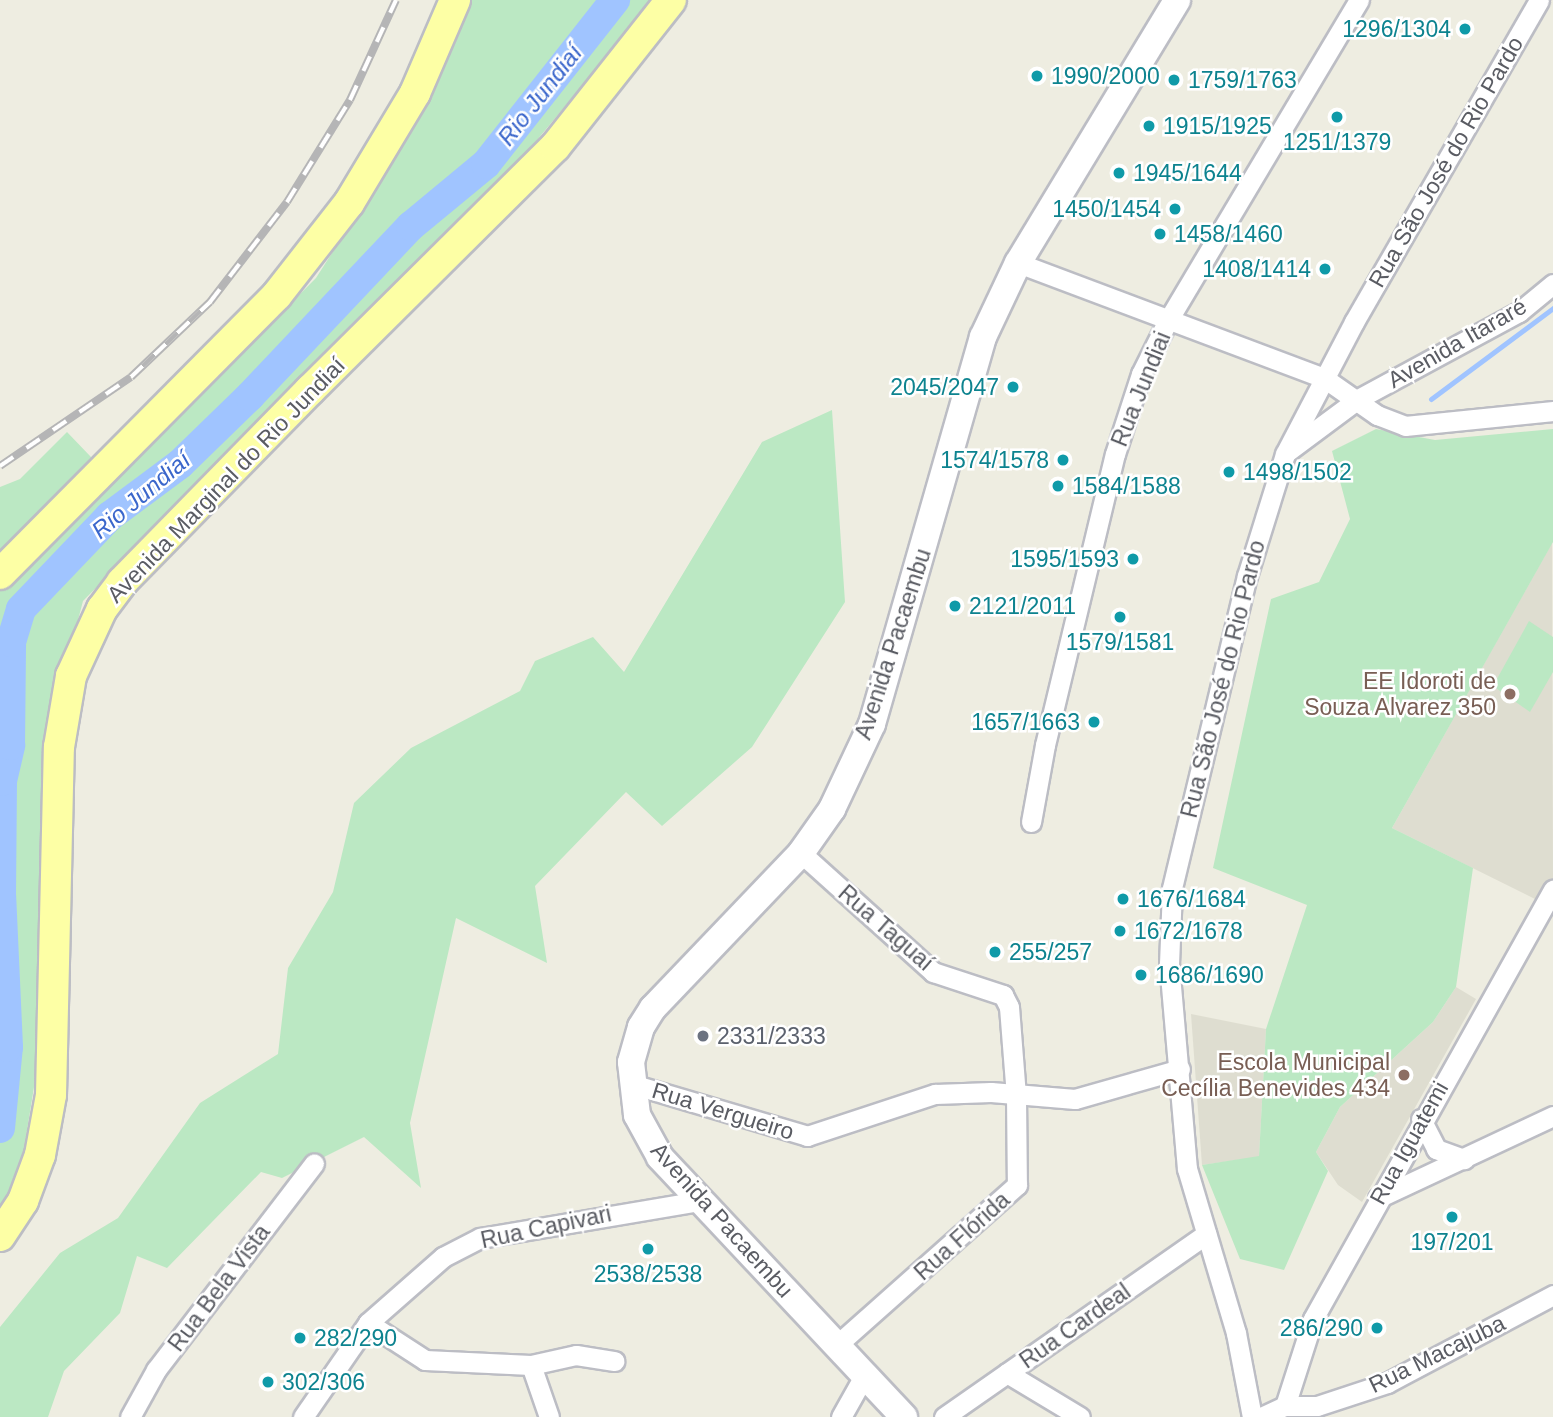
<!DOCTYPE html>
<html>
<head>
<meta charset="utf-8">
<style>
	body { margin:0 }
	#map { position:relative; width:1553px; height:1417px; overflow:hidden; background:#eeede1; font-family:Helvetica,sans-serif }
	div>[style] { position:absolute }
	.education>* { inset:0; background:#deddd0 }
	.green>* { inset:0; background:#bbe8c3 }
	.stream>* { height:5px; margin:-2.5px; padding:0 2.5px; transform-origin:2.5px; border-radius:2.5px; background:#a0c4ff }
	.river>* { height:30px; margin:-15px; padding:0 15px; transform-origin:15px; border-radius:15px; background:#a0c4ff }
	.roads { filter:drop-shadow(2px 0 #bcbdc4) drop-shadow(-2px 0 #bcbdc4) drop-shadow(0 2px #bcbdc4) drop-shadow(0 -2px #bcbdc4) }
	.minor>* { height:19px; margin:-9.5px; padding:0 9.5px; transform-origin:9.5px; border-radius:9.5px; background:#fff }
	.secondary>* { height:26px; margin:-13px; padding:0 13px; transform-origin:13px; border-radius:13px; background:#fff }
	.primary>* { height:30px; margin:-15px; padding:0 15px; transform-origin:15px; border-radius:15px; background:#fdffa5 }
	.rail>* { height:8px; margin-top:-4px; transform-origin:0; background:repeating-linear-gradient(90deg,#fff 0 16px,#b5b5b6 0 32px); box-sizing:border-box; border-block:2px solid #b5b5b6 }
	.dots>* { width:19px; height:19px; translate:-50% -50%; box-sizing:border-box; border:4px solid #fff; border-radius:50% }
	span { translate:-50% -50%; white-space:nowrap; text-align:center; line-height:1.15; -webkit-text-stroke:5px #fff; paint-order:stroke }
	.culture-label { font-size:23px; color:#0d838f }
	.right { translate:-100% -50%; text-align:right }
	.left { translate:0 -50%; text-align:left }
	.street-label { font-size:23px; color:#5a5c63 }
	.education-label { font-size:23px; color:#785e54 }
	.worship-label { font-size:23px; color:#5b616d }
	.water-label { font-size:24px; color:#3a66cb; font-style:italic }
</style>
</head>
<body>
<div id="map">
	<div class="education">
		<div style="clip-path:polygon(1552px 543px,1553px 879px,1539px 901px,1392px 828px)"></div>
		<div style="clip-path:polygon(1456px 987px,1476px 999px,1362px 1202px,1338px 1185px,1316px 1152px,1340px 1107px,1433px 1022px)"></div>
		<div style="clip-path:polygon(1191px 1014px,1266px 1029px,1259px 1157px,1202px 1165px)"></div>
	</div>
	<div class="green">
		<div style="clip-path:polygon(467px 0,653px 0,484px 204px,338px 342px,83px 601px,45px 745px,35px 1081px,17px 1192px,0 1211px,0 487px,20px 479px,67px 432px,114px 481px,316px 278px,432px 97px)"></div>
		<div style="clip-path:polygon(832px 410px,845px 602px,752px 747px,662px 826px,626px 792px,535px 886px,547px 963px,456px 918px,410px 1123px,421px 1188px,364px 1137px,282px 1178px,261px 1172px,167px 1268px,137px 1256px,120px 1313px,64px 1371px,48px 1417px,0 1417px,0 1327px,60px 1253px,118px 1218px,200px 1103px,278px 1054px,288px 968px,333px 892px,354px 803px,411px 748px,520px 691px,535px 661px,593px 637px,624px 672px,762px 442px)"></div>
		<div style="clip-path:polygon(1376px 429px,1435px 440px,1553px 429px,1553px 542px,1392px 828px,1473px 868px,1456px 987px,1433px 1022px,1340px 1107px,1316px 1152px,1328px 1171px,1284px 1270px,1240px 1259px,1202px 1165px,1259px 1156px,1266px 1029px,1307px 905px,1213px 868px,1271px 599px,1319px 582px,1350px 519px,1332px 451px)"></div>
		<div style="clip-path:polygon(1529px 621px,1553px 637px,1553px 672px,1530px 712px,1493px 686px)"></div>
	</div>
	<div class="stream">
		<div style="left:1431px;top:399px;width:152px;rotate:-36.7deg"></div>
	</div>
	<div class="river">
		<div style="left:0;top:1128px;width:81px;rotate:-84.4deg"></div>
		<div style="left:8px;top:1047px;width:152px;rotate:-92.6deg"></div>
		<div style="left:1px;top:895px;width:114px;rotate:-89.5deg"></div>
		<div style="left:2px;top:781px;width:37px;rotate:-77deg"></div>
		<div style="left:10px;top:745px;width:103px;rotate:-89.4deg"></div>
		<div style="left:11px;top:642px;width:34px;rotate:-73deg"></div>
		<div style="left:21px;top:609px;width:129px;rotate:-46.3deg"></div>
		<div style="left:110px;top:516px;width:87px;rotate:-36.6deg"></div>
		<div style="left:180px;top:464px;width:98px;rotate:-44.2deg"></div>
		<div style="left:250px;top:396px;width:234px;rotate:-46.6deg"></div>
		<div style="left:411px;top:226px;width:97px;rotate:-39.6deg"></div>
		<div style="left:486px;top:164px;width:209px;rotate:-51.8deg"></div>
	</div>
	<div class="roads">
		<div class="minor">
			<div style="left:1018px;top:263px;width:327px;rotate:20.6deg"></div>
			<div style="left:1324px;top:378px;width:65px;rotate:34.9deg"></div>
			<div style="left:1377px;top:415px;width:30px;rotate:21deg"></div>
			<div style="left:1405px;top:426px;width:149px;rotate:-5.8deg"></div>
			<div style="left:1288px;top:451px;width:87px;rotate:-36.6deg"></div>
			<div style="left:1358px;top:399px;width:183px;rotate:-28.4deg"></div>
			<div style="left:1519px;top:312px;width:44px;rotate:-39.5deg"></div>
			<div style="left:1031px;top:822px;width:78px;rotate:-79.7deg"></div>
			<div style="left:1045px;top:745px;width:299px;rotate:-76.5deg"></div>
			<div style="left:1115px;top:454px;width:84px;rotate:-72deg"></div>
			<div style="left:1141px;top:374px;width:58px;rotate:-63.4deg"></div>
			<div style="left:1167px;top:322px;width:375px;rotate:-59.2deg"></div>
			<div style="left:801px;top:853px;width:178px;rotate:42deg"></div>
			<div style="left:933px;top:972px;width:74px;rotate:18.2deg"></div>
			<div style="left:1003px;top:995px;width:13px;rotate:63deg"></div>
			<div style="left:1009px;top:1007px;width:89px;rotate:85.5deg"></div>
			<div style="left:1016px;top:1096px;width:89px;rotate:89.4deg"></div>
			<div style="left:1017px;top:1185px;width:241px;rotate:138.4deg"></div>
			<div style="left:632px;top:1084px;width:183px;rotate:16.5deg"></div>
			<div style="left:807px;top:1136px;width:135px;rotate:-18.2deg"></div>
			<div style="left:935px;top:1094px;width:56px;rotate:-2deg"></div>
			<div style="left:991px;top:1092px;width:84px;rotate:4.8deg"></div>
			<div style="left:1075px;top:1099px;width:109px;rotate:-15.9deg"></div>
			<div style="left:1421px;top:1119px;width:34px;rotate:63deg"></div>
			<div style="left:1436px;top:1149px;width:30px;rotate:20deg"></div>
			<div style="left:1378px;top:1198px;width:193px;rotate:-25.1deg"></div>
			<div style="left:368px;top:1323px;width:68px;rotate:33deg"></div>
			<div style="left:425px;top:1360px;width:106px;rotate:2.7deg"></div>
			<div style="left:531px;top:1365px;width:55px;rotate:70.9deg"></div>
			<div style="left:531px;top:1365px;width:46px;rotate:-12.5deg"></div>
			<div style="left:576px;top:1355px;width:39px;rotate:9deg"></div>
			<div style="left:1007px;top:1373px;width:85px;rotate:31.1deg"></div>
			<div style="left:1285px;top:1406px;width:91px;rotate:-72.2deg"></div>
			<div style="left:1313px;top:1319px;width:492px;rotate:-60.8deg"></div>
			<div style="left:130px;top:1417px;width:54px;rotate:-61deg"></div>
			<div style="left:156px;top:1370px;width:260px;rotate:-52.6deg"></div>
			<div style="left:303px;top:1417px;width:114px;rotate:-55.3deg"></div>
			<div style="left:368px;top:1323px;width:100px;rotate:-41.3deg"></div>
			<div style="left:443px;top:1257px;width:42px;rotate:-27.2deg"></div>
			<div style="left:480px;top:1238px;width:221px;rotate:-9.6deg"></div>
			<div style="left:841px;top:1417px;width:47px;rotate:-60.7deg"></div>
			<div style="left:944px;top:1417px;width:320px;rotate:-34.9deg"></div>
			<div style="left:1252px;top:1417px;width:86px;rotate:-100.8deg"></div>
			<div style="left:1236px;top:1333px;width:171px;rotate:-106.6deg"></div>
			<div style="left:1187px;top:1169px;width:206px;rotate:-95deg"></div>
			<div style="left:1169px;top:964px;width:76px;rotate:-87.7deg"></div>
			<div style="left:1172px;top:888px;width:321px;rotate:-76.5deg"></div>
			<div style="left:1247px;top:576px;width:128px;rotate:-72.7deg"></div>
			<div style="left:1285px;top:454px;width:149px;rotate:-62.4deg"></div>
			<div style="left:1354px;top:322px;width:371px;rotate:-60.1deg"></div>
			<div style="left:1261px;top:1417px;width:26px;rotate:-25deg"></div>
			<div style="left:1285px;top:1406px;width:32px"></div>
			<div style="left:1317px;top:1406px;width:74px;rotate:-18.2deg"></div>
			<div style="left:1387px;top:1383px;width:188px;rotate:-27.9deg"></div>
		</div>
		<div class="secondary">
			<div style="left:904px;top:1417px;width:357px;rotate:-133.2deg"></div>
			<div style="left:660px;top:1157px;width:48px;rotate:-118.7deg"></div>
			<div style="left:637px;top:1115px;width:53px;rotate:-96.5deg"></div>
			<div style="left:631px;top:1062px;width:36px;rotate:-74deg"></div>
			<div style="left:641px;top:1027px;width:22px;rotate:-58deg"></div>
			<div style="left:653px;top:1008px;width:214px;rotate:-46.3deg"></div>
			<div style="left:801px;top:853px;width:54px;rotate:-54.8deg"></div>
			<div style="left:832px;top:809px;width:94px;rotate:-64.8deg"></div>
			<div style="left:872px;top:724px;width:403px;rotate:-74deg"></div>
			<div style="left:983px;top:337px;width:82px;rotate:-64.7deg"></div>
			<div style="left:1018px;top:263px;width:307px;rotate:-58.8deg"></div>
		</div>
		<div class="primary">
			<div style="left:0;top:574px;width:393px;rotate:-45.2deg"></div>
			<div style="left:277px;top:295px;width:117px;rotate:-52deg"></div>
			<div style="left:349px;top:203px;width:128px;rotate:-59deg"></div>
			<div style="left:415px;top:93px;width:101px;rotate:-66.7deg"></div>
			<div style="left:0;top:1236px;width:42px;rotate:-56.7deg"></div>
			<div style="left:23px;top:1201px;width:49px;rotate:-69.7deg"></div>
			<div style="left:40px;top:1155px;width:61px;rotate:-79.6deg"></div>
			<div style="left:51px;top:1095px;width:348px;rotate:-88.7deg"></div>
			<div style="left:59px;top:747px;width:72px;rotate:-80.4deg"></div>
			<div style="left:71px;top:676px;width:74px;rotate:-65.2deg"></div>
			<div style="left:102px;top:609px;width:34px;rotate:-53deg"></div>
			<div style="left:122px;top:582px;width:269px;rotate:-45.6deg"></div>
			<div style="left:310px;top:390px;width:345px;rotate:-44.8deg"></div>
			<div style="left:555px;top:147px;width:187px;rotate:-51.7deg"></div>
		</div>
	</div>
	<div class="rail">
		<div style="left:0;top:466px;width:158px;rotate:-34.2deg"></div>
		<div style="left:131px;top:377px;width:109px;rotate:-43.5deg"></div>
		<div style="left:210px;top:302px;width:126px;rotate:-52.4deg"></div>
		<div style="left:287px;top:202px;width:120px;rotate:-58.3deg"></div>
		<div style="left:350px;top:100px;width:110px;rotate:-65.3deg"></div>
	</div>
	<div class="dots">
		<div style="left:1465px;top:29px;background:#0f9aa8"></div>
		<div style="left:1037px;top:76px;background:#0f9aa8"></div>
		<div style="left:1174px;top:80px;background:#0f9aa8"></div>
		<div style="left:1337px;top:117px;background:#0f9aa8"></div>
		<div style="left:1149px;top:126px;background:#0f9aa8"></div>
		<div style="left:1119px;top:173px;background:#0f9aa8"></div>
		<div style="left:1175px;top:209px;background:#0f9aa8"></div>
		<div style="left:1160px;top:234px;background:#0f9aa8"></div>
		<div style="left:1325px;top:269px;background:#0f9aa8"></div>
		<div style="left:1013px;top:387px;background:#0f9aa8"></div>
		<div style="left:1063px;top:460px;background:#0f9aa8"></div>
		<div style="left:1229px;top:472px;background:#0f9aa8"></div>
		<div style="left:1058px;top:486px;background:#0f9aa8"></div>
		<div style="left:1133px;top:559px;background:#0f9aa8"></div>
		<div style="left:955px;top:606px;background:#0f9aa8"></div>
		<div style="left:1120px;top:617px;background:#0f9aa8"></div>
		<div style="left:1510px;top:694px;background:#8d6e63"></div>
		<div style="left:1094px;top:722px;background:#0f9aa8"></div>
		<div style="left:1123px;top:899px;background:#0f9aa8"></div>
		<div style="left:1120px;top:931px;background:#0f9aa8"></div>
		<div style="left:995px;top:952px;background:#0f9aa8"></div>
		<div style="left:1141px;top:975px;background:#0f9aa8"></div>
		<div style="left:703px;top:1036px;background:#6b7280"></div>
		<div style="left:1404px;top:1075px;background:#8d6e63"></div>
		<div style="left:1452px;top:1217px;background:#0f9aa8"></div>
		<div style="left:648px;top:1249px;background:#0f9aa8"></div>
		<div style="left:1377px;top:1328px;background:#0f9aa8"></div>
		<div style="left:300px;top:1338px;background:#0f9aa8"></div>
		<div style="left:268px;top:1382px;background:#0f9aa8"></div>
	</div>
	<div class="culture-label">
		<span class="right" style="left:1451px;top:29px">1296/1304</span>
		<span class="left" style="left:1051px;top:76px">1990/2000</span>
		<span class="left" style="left:1188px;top:80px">1759/1763</span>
		<span class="left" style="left:1163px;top:126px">1915/1925</span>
		<span style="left:1337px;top:142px">1251/1379</span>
		<span class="left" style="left:1133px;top:173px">1945/1644</span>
		<span class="right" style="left:1161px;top:209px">1450/1454</span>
		<span class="left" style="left:1174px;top:234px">1458/1460</span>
		<span class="right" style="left:1311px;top:269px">1408/1414</span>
		<span class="right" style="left:999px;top:387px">2045/2047</span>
		<span class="right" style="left:1049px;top:460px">1574/1578</span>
		<span class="left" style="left:1243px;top:472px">1498/1502</span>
		<span class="left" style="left:1072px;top:486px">1584/1588</span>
		<span class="right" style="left:1119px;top:559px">1595/1593</span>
		<span class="left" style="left:969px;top:606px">2121/2011</span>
		<span style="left:1120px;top:642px">1579/1581</span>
		<span class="right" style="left:1080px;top:722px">1657/1663</span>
		<span class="left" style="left:1137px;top:899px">1676/1684</span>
		<span class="left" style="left:1134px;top:931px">1672/1678</span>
		<span class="left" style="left:1009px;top:952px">255/257</span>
		<span class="left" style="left:1155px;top:975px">1686/1690</span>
		<span style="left:1452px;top:1242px">197/201</span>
		<span style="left:648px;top:1274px">2538/2538</span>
		<span class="right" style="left:1363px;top:1328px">286/290</span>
		<span class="left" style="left:314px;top:1338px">282/290</span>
		<span class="left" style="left:282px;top:1382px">302/306</span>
	</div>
	<div class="street-label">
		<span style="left:1446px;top:162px;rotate:-60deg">Rua São José do Rio Pardo</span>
		<span style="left:1457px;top:343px;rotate:-30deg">Avenida Itararé</span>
		<span style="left:1141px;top:389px;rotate:-68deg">Rua Jundiai</span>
		<span style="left:226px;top:480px;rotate:-46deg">Avenida Marginal do Rio Jundiaí</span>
		<span style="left:893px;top:644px;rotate:-72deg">Avenida Pacaembu</span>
		<span style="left:1223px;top:679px;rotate:-76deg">Rua São José do Rio Pardo</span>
		<span style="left:886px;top:928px;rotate:41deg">Rua Taguaí</span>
		<span style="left:723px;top:1111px;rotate:17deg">Rua Vergueiro</span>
		<span style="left:1409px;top:1143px;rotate:-61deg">Rua Iguatemi</span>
		<span style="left:722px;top:1220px;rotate:48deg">Avenida Pacaembu</span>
		<span style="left:546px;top:1227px;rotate:-12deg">Rua Capivari</span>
		<span style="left:962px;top:1236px;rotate:-42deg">Rua Flórida</span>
		<span style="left:219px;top:1288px;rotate:-53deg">Rua Bela Vista</span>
		<span style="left:1075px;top:1326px;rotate:-35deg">Rua Cardeal</span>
		<span style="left:1437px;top:1354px;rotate:-26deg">Rua Macajuba</span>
	</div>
	<div class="education-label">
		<span class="right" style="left:1496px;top:694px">EE Idoroti de<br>Souza Alvarez 350</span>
		<span class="right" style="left:1390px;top:1075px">Escola Municipal<br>Cecília Benevides 434</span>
	</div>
	<div class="worship-label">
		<span class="left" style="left:717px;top:1036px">2331/2333</span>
	</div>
	<div class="water-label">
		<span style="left:540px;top:95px;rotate:-52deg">Rio Jundiaí</span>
		<span style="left:141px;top:495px;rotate:-40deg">Rio Jundiaí</span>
	</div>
</div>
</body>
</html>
